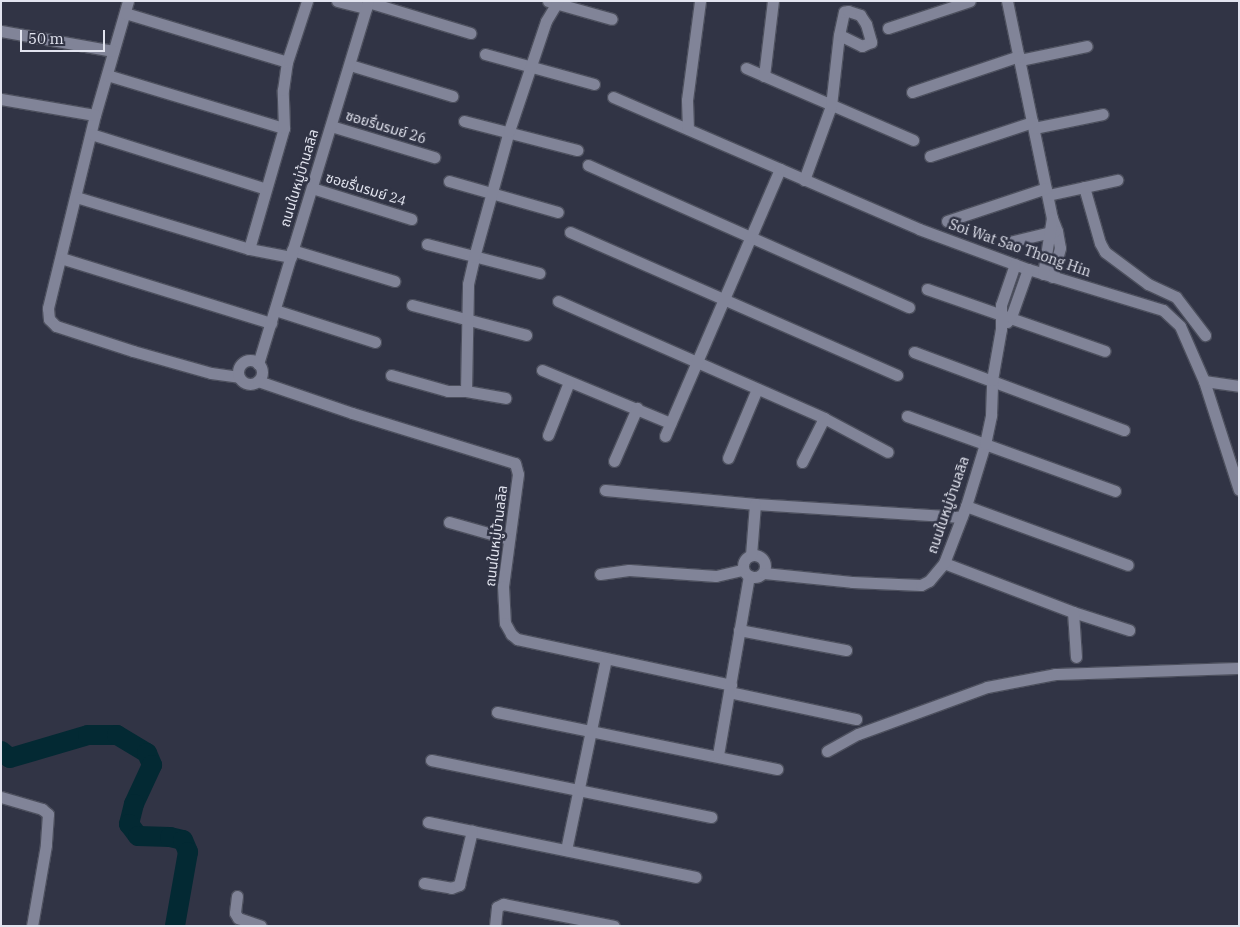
<!DOCTYPE html>
<html>
<head>
<meta charset="utf-8">
<style>
	body { margin:0 }
	#map { position:relative; width:1240px; height:927px; overflow:hidden; background:#313445; font-family:"IBM Plex Serif","Noto Sans Thai",serif }
	div>[style] { position:absolute }
	.river>* { height:20px; margin:-10px; padding:0 10px; transform-origin:10px; border-radius:10px; background:#032933 }
	.roads { filter:drop-shadow(1px 0 #4d505e) drop-shadow(-1px 0 #4d505e) drop-shadow(0 1px #4d505e) drop-shadow(0 -1px #4d505e) }
	.minor>* { height:11px; margin:-5.5px; padding:0 5.5px; transform-origin:5.5px; border-radius:5.5px; background:#818498 }
	.minor>.ring { margin:-5.5px; padding:0; box-sizing:content-box; background:none; border:11px solid #818498; border-radius:50% }
	span { translate:-50% -50%; white-space:nowrap; text-align:center; line-height:1.15; -webkit-text-stroke:5px #313445; paint-order:stroke }
	.street-label { font-size:14px; color:#e2e4ef }
	.frame { position:absolute; inset:0; border:2px solid #e2e4ef; pointer-events:none }
	.scale { position:absolute; left:20px; top:30px; width:85px; height:22px; box-sizing:border-box; border:2px solid #e2e4ef; border-top:0; padding-left:6px; font-size:15px; line-height:18px; white-space:nowrap; color:#e2e4ef; -webkit-text-stroke:4px #313445; paint-order:stroke }
</style>
</head>
<body>
<div id="map">
	<div class="river">
		<div style="left:1px;top:751px;width:11px;rotate:38deg"></div>
		<div style="left:10px;top:758px;width:81px;rotate:-16.4deg"></div>
		<div style="left:88px;top:735px;width:29px"></div>
		<div style="left:117px;top:735px;width:35px;rotate:31deg"></div>
		<div style="left:147px;top:753px;width:13px;rotate:67deg"></div>
		<div style="left:152px;top:765px;width:43px;rotate:114.8deg"></div>
		<div style="left:134px;top:804px;width:21px;rotate:104deg"></div>
		<div style="left:129px;top:824px;width:15px;rotate:53deg"></div>
		<div style="left:138px;top:836px;width:32px;rotate:2deg"></div>
		<div style="left:170px;top:837px;width:13px;rotate:13deg"></div>
		<div style="left:183px;top:840px;width:13px;rotate:67deg"></div>
		<div style="left:188px;top:852px;width:75px;rotate:100deg"></div>
	</div>
	<div class="roads">
		<div class="minor">
			<div style="left:128px;top:1px;width:119px;rotate:106.1deg"></div>
			<div style="left:95px;top:115px;width:199px;rotate:103.7deg"></div>
			<div style="left:48px;top:308px;width:11px;rotate:85deg"></div>
			<div style="left:49px;top:319px;width:10px;rotate:45deg"></div>
			<div style="left:56px;top:326px;width:81px;rotate:18deg"></div>
			<div style="left:133px;top:351px;width:81px;rotate:15.8deg"></div>
			<div style="left:211px;top:373px;width:28px;rotate:8deg"></div>
			<div style="left:337px;top:1px;width:30px;rotate:14deg"></div>
			<div style="left:548px;top:1px;width:66px;rotate:15.7deg"></div>
			<div style="left:1007px;top:1px;width:222px;rotate:78.3deg"></div>
			<div style="left:1052px;top:218px;width:14px;rotate:69deg"></div>
			<div style="left:1057px;top:231px;width:17px;rotate:80deg"></div>
			<div style="left:1060px;top:248px;width:30px;rotate:105deg"></div>
			<div style="left:368px;top:2px;width:107px;rotate:16.9deg"></div>
			<div style="left:125px;top:13px;width:169px;rotate:16.8deg"></div>
			<div style="left:888px;top:28px;width:86px;rotate:-18.2deg"></div>
			<div style="left:1px;top:31px;width:114px;rotate:10.1deg"></div>
			<div style="left:485px;top:54px;width:113px;rotate:15.4deg"></div>
			<div style="left:1020px;top:60px;width:68px;rotate:-11.8deg"></div>
			<div style="left:350px;top:65px;width:107px;rotate:16.9deg"></div>
			<div style="left:746px;top:68px;width:182px;rotate:23.3deg"></div>
			<div style="left:107px;top:75px;width:185px;rotate:16.7deg"></div>
			<div style="left:764px;top:76px;width:76px;rotate:-83.2deg"></div>
			<div style="left:912px;top:92px;width:113px;rotate:-18.6deg"></div>
			<div style="left:613px;top:97px;width:333px;rotate:23.3deg"></div>
			<div style="left:919px;top:229px;width:116px;rotate:20.2deg"></div>
			<div style="left:1028px;top:269px;width:141px;rotate:16.9deg"></div>
			<div style="left:1163px;top:310px;width:23px;rotate:43deg"></div>
			<div style="left:1180px;top:326px;width:60px;rotate:66.4deg"></div>
			<div style="left:1204px;top:381px;width:114px;rotate:72.2deg"></div>
			<div style="left:1px;top:99px;width:95px;rotate:9.7deg"></div>
			<div style="left:464px;top:121px;width:117px;rotate:14.4deg"></div>
			<div style="left:331px;top:126px;width:108px;rotate:16.8deg"></div>
			<div style="left:1034px;top:128px;width:70px;rotate:-11.5deg"></div>
			<div style="left:688px;top:129px;width:29px;rotate:-92deg"></div>
			<div style="left:687px;top:100px;width:100px;rotate:-82.5deg"></div>
			<div style="left:91px;top:134px;width:183px;rotate:17.4deg"></div>
			<div style="left:930px;top:156px;width:108px;rotate:-18.3deg"></div>
			<div style="left:588px;top:165px;width:351px;rotate:23.9deg"></div>
			<div style="left:804px;top:180px;width:79px;rotate:-70deg"></div>
			<div style="left:831px;top:106px;width:71px;rotate:-83.6deg"></div>
			<div style="left:839px;top:35px;width:24px;rotate:-78deg"></div>
			<div style="left:844px;top:12px;width:4px;rotate:-14deg"></div>
			<div style="left:848px;top:11px;width:13px;rotate:18deg"></div>
			<div style="left:860px;top:15px;width:11px;rotate:56deg"></div>
			<div style="left:866px;top:24px;width:19px;rotate:74deg"></div>
			<div style="left:871px;top:42px;width:10px;rotate:156deg"></div>
			<div style="left:862px;top:46px;width:25px;rotate:-154deg"></div>
			<div style="left:449px;top:181px;width:113px;rotate:15.9deg"></div>
			<div style="left:1084px;top:187px;width:58px;rotate:74.1deg"></div>
			<div style="left:1100px;top:243px;width:10px;rotate:61deg"></div>
			<div style="left:1105px;top:252px;width:54px;rotate:36.7deg"></div>
			<div style="left:1148px;top:284px;width:31px;rotate:25deg"></div>
			<div style="left:1176px;top:297px;width:48px;rotate:52.7deg"></div>
			<div style="left:312px;top:188px;width:104px;rotate:17.4deg"></div>
			<div style="left:1048px;top:195px;width:71px;rotate:-12.3deg"></div>
			<div style="left:76px;top:197px;width:181px;rotate:16.7deg"></div>
			<div style="left:947px;top:221px;width:104px;rotate:-18.4deg"></div>
			<div style="left:570px;top:232px;width:357px;rotate:23.6deg"></div>
			<div style="left:1005px;top:243px;width:51px;rotate:-13.5deg"></div>
			<div style="left:427px;top:244px;width:116px;rotate:14.5deg"></div>
			<div style="left:292px;top:250px;width:107px;rotate:16.9deg"></div>
			<div style="left:291px;top:257px;width:43px;rotate:-169.2deg"></div>
			<div style="left:249px;top:249px;width:126px;rotate:-73.9deg"></div>
			<div style="left:284px;top:128px;width:38px;rotate:-92deg"></div>
			<div style="left:283px;top:90px;width:28px;rotate:-82deg"></div>
			<div style="left:287px;top:62px;width:64px;rotate:-71.8deg"></div>
			<div style="left:61px;top:258px;width:220px;rotate:17.2deg"></div>
			<div style="left:1043px;top:274px;width:57px;rotate:-80.9deg"></div>
			<div style="left:927px;top:289px;width:188px;rotate:19.2deg"></div>
			<div style="left:558px;top:301px;width:291px;rotate:23.7deg"></div>
			<div style="left:824px;top:418px;width:72px;rotate:28deg"></div>
			<div style="left:412px;top:305px;width:118px;rotate:14.7deg"></div>
			<div style="left:275px;top:310px;width:105px;rotate:17.7deg"></div>
			<div style="left:1007px;top:322px;width:6px;rotate:-51deg"></div>
			<div style="left:1011px;top:317px;width:51px;rotate:-70.5deg"></div>
			<div style="left:914px;top:352px;width:224px;rotate:20.4deg"></div>
			<div class="ring" style="left:238px;top:360px;width:13px;height:13px"></div>
			<div style="left:258px;top:364px;width:379px;rotate:-73.1deg"></div>
			<div style="left:542px;top:370px;width:139px;rotate:22.5deg"></div>
			<div style="left:391px;top:375px;width:59px;rotate:15.7deg"></div>
			<div style="left:448px;top:391px;width:18px"></div>
			<div style="left:466px;top:391px;width:40px;rotate:10deg"></div>
			<div style="left:258px;top:381px;width:99px;rotate:18.8deg"></div>
			<div style="left:352px;top:413px;width:170px;rotate:17.1deg"></div>
			<div style="left:515px;top:463px;width:11px;rotate:75deg"></div>
			<div style="left:518px;top:474px;width:113px;rotate:97.6deg"></div>
			<div style="left:503px;top:586px;width:37px;rotate:87deg"></div>
			<div style="left:505px;top:623px;width:13px;rotate:61deg"></div>
			<div style="left:511px;top:634px;width:8px;rotate:40deg"></div>
			<div style="left:517px;top:639px;width:219px;rotate:12.1deg"></div>
			<div style="left:1204px;top:381px;width:35px;rotate:8deg"></div>
			<div style="left:466px;top:391px;width:107px;rotate:-88.9deg"></div>
			<div style="left:468px;top:284px;width:28px;rotate:-77deg"></div>
			<div style="left:474px;top:257px;width:131px;rotate:-74.5deg"></div>
			<div style="left:509px;top:131px;width:116px;rotate:-71.4deg"></div>
			<div style="left:546px;top:21px;width:23px;rotate:-59deg"></div>
			<div style="left:907px;top:416px;width:221px;rotate:19.8deg"></div>
			<div style="left:548px;top:435px;width:57px;rotate:-68.4deg"></div>
			<div style="left:665px;top:436px;width:291px;rotate:-66.7deg"></div>
			<div style="left:728px;top:458px;width:75px;rotate:-67.2deg"></div>
			<div style="left:614px;top:461px;width:58px;rotate:-66.5deg"></div>
			<div style="left:802px;top:462px;width:49px;rotate:-63.4deg"></div>
			<div style="left:605px;top:490px;width:151px;rotate:5.3deg"></div>
			<div style="left:755px;top:504px;width:207px;rotate:3.6deg"></div>
			<div style="left:966px;top:506px;width:172px;rotate:20deg"></div>
			<div style="left:449px;top:522px;width:62px;rotate:15.8deg"></div>
			<div class="ring" style="left:743px;top:555px;width:11px;height:11px"></div>
			<div style="left:751px;top:555px;width:51px;rotate:-85.5deg"></div>
			<div style="left:944px;top:563px;width:138px;rotate:20.8deg"></div>
			<div style="left:1073px;top:612px;width:59px;rotate:17.8deg"></div>
			<div style="left:764px;top:573px;width:88px;rotate:5.8deg"></div>
			<div style="left:852px;top:582px;width:69px;rotate:2.5deg"></div>
			<div style="left:921px;top:585px;width:9px;rotate:-27deg"></div>
			<div style="left:929px;top:581px;width:23px;rotate:-50deg"></div>
			<div style="left:944px;top:563px;width:61px;rotate:-68.9deg"></div>
			<div style="left:966px;top:506px;width:65px;rotate:-73deg"></div>
			<div style="left:985px;top:444px;width:30px;rotate:-78deg"></div>
			<div style="left:991px;top:415px;width:35px;rotate:-88deg"></div>
			<div style="left:992px;top:380px;width:52px;rotate:-80deg"></div>
			<div style="left:1001px;top:329px;width:24px;rotate:-90deg"></div>
			<div style="left:1001px;top:305px;width:43px;rotate:-71.1deg"></div>
			<div style="left:600px;top:574px;width:29px;rotate:-8deg"></div>
			<div style="left:629px;top:570px;width:87px;rotate:3.9deg"></div>
			<div style="left:716px;top:576px;width:28px;rotate:-13deg"></div>
			<div style="left:1073px;top:612px;width:45px;rotate:86.2deg"></div>
			<div style="left:739px;top:630px;width:109px;rotate:10.6deg"></div>
			<div style="left:729px;top:692px;width:130px;rotate:12deg"></div>
			<div style="left:497px;top:712px;width:286px;rotate:11.5deg"></div>
			<div style="left:827px;top:751px;width:35px;rotate:-29deg"></div>
			<div style="left:858px;top:734px;width:137px;rotate:-20deg"></div>
			<div style="left:987px;top:687px;width:69px;rotate:-10.8deg"></div>
			<div style="left:1055px;top:674px;width:184px;rotate:-1.9deg"></div>
			<div style="left:718px;top:755px;width:182px;rotate:-80.2deg"></div>
			<div style="left:431px;top:760px;width:286px;rotate:11.5deg"></div>
			<div style="left:1px;top:797px;width:43px;rotate:16.3deg"></div>
			<div style="left:42px;top:809px;width:8px;rotate:40deg"></div>
			<div style="left:48px;top:814px;width:31px;rotate:94deg"></div>
			<div style="left:46px;top:845px;width:82px;rotate:99.8deg"></div>
			<div style="left:428px;top:822px;width:273px;rotate:11.6deg"></div>
			<div style="left:566px;top:850px;width:195px;rotate:-78.2deg"></div>
			<div style="left:424px;top:883px;width:27px;rotate:10deg"></div>
			<div style="left:451px;top:888px;width:9px;rotate:-21deg"></div>
			<div style="left:459px;top:885px;width:56px;rotate:-76.5deg"></div>
			<div style="left:237px;top:896px;width:17px;rotate:97deg"></div>
			<div style="left:235px;top:913px;width:6px;rotate:59deg"></div>
			<div style="left:238px;top:918px;width:24px;rotate:19deg"></div>
			<div style="left:495px;top:926px;width:19px;rotate:-84deg"></div>
			<div style="left:497px;top:907px;width:7px;rotate:-27deg"></div>
			<div style="left:503px;top:904px;width:113px;rotate:11.2deg"></div>
		</div>
	</div>
	<div class="street-label">
		<span style="left:386px;top:127px;rotate:17deg">ซอยรื่นรมย์ 26</span>
		<span style="left:299px;top:178px;rotate:-73deg">ถนนในหมู่บ้านลลิล</span>
		<span style="left:366px;top:189px;rotate:17deg">ซอยรื่นรมย์ 24</span>
		<span style="left:1020px;top:248px;rotate:19deg">Soi Wat Sao Thong Hin</span>
		<span style="left:948px;top:505px;rotate:-71deg">ถนนในหมู่บ้านลลิล</span>
		<span style="left:496px;top:536px;rotate:-83deg">ถนนในหมู่บ้านลลิล</span>
	</div>
	<div class="frame"></div>
	<div class="scale">50 m</div>
</div>
</body>
</html>
